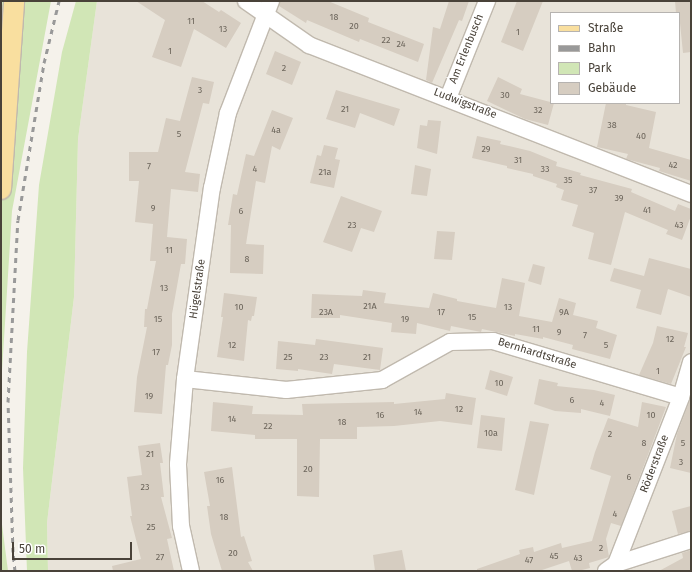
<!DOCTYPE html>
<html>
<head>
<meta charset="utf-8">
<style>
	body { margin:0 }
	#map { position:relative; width:692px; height:572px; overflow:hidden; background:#f5f2eb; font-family:"Fira Sans",sans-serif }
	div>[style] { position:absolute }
	.residential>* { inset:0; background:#e8e3d9 }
	.green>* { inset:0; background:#d1e6b6 }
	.building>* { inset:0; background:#d6cdc1 }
	.roads { filter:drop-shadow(1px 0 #c0b9ae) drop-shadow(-1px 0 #c0b9ae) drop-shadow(0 1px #c0b9ae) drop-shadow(0 -1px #c0b9ae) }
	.minor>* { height:16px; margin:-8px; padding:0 8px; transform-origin:8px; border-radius:8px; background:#fff }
	.major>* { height:20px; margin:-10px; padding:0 10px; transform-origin:10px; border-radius:10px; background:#f9df9f }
	.rail>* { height:3px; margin-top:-1.5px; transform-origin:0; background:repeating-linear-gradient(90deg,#999 0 5px,transparent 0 10px) }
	span { translate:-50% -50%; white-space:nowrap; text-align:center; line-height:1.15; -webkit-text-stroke:3px #fff; paint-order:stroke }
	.number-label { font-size:9px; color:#6c655b }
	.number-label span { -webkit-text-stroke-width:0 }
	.street-label { font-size:11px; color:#494239 }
	.frame { position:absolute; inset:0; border:2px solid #494239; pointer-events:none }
	.legend { position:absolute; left:550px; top:12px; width:130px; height:92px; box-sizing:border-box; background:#fff; border:1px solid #b6b3b0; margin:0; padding:5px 7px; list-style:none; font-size:12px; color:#494239 }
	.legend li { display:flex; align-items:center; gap:8px; height:20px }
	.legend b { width:20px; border:1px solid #b6b3b0 }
	.scale { position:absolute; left:12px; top:542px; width:120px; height:18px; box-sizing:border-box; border:2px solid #494239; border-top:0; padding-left:5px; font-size:12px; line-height:14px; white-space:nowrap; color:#494239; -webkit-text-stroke:3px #fff; paint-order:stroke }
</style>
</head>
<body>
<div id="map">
	<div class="residential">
		<div style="clip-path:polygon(evenodd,97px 1px,691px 1px,691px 571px,48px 571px,47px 523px,74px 297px,78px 139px,97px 1px,551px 13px,679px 13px,679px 103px,551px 103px,551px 13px)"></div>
	</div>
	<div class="green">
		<div style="clip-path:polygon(1px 1px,51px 1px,12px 211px,1px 387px)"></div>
		<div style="clip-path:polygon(76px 1px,97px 1px,78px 139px,74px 297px,47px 523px,48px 571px,27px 571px,23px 468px,27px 352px,39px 185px,62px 52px)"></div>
		<div style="clip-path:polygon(1px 517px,8px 571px,1px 571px)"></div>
	</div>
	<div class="building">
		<div style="clip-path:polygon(136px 1px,202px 1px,219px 12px,221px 10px,241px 23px,226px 48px,194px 29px,181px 67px,152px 57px,165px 20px)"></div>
		<div style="clip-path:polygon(280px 1px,328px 1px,369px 18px,368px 22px,424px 44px,418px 62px,360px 39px,359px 42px,307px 20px,306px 23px,279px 6px)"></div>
		<div style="clip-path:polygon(449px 1px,469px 1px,462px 21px,459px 20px,432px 83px,426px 80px,433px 27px,440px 29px)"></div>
		<div style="clip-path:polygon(517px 1px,543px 1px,523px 51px,501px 42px)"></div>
		<div style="clip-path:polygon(675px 1px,691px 1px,691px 52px,683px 53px,679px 13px,676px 13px)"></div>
		<div style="clip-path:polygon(275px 51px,301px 62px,292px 85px,266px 74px)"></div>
		<div style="clip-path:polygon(192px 77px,214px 82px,209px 104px,203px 103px,185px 172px,200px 174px,198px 192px,171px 189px,167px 237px,187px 239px,185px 264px,181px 264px,172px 314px,172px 345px,168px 365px,166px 365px,162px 414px,134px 412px,137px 377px,147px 327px,144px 327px,145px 309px,147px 309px,156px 261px,150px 261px,153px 224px,135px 222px,139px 181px,129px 181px,129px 152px,158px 152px,166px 118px,180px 121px)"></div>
		<div style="clip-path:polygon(498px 77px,522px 89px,520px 94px,554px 103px,548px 125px,525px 119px,487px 101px)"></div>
		<div style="clip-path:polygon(336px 90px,400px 109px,394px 126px,360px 113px,355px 128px,326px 119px)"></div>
		<div style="clip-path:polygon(606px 103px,626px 103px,626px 105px,656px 112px,649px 148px,691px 160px,691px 181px,659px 171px,660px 168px,626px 159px,628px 154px,597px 147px)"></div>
		<div style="clip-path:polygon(272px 110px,293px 118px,280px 150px,272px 146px,265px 183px,256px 181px,246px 244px,264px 245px,263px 274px,230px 273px,231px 225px,228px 225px,233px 194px,237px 195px,246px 154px,254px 156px)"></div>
		<div style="clip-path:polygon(428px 120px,441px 121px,437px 154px,417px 148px,420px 125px,427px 126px)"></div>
		<div style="clip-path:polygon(477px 136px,501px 141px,500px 144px,530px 151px,557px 162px,556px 166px,581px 173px,580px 175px,632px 189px,631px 192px,675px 211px,678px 204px,691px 209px,691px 216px,682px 240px,666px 234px,668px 230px,625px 212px,611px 265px,588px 259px,594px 233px,572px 226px,578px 205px,561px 200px,564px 190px,556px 187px,557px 184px,533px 176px,533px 174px,507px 168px,507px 166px,472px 158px)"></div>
		<div style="clip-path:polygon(324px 145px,338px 148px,335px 159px,340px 160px,334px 188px,310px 183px,317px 155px,321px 156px)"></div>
		<div style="clip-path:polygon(415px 165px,431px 169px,427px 196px,411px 194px)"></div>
		<div style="clip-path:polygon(341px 196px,382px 211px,374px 232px,361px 228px,352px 252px,323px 242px)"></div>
		<div style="clip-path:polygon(437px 231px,455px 232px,452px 260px,434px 259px)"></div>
		<div style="clip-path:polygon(649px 258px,691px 269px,691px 297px,668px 289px,661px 315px,636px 308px,641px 290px,610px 281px,614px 268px,644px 276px)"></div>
		<div style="clip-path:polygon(533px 264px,545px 267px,541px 285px,528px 281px)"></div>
		<div style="clip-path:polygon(502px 278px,525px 283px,519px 316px,552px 322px,559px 298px,576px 303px,573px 315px,598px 321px,596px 328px,617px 335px,610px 359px,572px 349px,573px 345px,543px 337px,543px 339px,515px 334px,515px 336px,482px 329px,481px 332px,451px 326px,450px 331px,417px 323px,416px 334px,391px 332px,392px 323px,340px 315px,340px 318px,311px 318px,312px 294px,362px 296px,363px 290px,386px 293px,384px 303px,429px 308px,433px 293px,457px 299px,457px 301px,496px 308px)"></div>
		<div style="clip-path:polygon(224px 293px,257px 297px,254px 316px,252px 316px,251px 321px,248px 320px,244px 361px,217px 357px,223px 317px,221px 317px)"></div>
		<div style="clip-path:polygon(657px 326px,688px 333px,684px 347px,686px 347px,671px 384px,639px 375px,653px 343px)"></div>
		<div style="clip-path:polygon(316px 339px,383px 348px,380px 370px,334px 364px,332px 374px,298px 369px,298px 371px,276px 369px,278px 341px,315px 345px)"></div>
		<div style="clip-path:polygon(490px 370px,513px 377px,507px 396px,485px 389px)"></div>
		<div style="clip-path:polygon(539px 379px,558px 383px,557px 386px,594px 390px,615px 395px,610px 416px,581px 409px,581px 413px,555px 411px,534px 404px)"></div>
		<div style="clip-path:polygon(446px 393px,476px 398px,472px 425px,440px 421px,394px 426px,357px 427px,357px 439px,320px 439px,319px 497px,297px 496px,297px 439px,255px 439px,255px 435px,211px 431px,213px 402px,253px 406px,252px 414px,303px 415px,302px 404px,394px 402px,394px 404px,445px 399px)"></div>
		<div style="clip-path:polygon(691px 397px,691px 473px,670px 468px,677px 434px)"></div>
		<div style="clip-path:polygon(642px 402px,666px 407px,621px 526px,611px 523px,606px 539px,609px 557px,589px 563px,590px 568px,578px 571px,572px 571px,569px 561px,539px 571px,477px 571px,477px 569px,520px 554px,519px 550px,533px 547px,534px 552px,561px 543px,562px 548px,592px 541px,611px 476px,590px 469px,595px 452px,608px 418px,638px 427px)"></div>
		<div style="clip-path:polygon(481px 415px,505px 418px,502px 451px,477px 448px)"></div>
		<div style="clip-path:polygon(530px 421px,549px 424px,534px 495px,515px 490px)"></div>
		<div style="clip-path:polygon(160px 443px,163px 463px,160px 463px,164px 497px,161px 497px,172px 538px,167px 539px,174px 571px,113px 571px,112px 566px,141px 559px,130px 516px,132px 516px,127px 477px,142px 475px,138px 446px)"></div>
		<div style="clip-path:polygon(232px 467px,241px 537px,244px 536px,252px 561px,248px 562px,253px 571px,222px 571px,211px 534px,207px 506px,210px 506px,204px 472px)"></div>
		<div style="clip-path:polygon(691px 506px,691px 531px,678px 534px,672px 511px)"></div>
		<div style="clip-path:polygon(402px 550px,406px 571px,375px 571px,373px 555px)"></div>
		<div style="clip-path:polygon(691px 550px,691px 571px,659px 571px,683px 558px,682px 553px)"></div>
	</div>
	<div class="roads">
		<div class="minor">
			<div style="left:246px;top:1px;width:77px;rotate:34.9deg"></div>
			<div style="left:309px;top:45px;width:410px;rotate:21.3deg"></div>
			<div style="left:448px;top:98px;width:105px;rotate:-68.1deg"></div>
			<div style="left:185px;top:379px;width:102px;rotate:6.2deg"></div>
			<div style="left:286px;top:390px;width:97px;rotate:-5.9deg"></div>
			<div style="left:382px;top:380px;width:78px;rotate:-29.2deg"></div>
			<div style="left:450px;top:342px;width:43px;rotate:-1.3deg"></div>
			<div style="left:493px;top:341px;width:196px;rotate:16.6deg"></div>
			<div style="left:616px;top:564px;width:179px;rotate:-68.7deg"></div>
			<div style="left:681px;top:397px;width:36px;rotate:-74deg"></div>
			<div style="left:191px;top:571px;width:46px;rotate:-102.5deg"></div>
			<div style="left:181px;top:526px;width:62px;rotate:-92.8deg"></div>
			<div style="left:178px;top:464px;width:85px;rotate:-85.3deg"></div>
			<div style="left:185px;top:379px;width:193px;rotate:-82deg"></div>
			<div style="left:212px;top:188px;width:77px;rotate:-78deg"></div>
			<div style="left:228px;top:113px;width:120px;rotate:-69deg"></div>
			<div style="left:606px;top:571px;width:12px;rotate:-35deg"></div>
			<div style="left:616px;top:564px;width:79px;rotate:-17.7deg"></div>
		</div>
		<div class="major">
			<div style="left:1px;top:189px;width:188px;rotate:-86deg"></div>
		</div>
	</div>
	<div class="rail">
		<div style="left:15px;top:571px;width:19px;rotate:-96deg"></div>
		<div style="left:13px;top:552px;width:150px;rotate:-91.9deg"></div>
		<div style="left:8px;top:402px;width:182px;rotate:-86.9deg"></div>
		<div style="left:18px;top:220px;width:159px;rotate:-80.6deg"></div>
		<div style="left:44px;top:63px;width:64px;rotate:-76.4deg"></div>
	</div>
	<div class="number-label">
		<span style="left:334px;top:17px">18</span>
		<span style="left:191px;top:21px">11</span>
		<span style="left:354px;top:26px">20</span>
		<span style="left:223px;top:29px">13</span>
		<span style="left:518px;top:32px">1</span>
		<span style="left:386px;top:40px">22</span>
		<span style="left:401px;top:44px">24</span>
		<span style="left:170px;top:51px">1</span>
		<span style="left:284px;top:68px">2</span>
		<span style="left:200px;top:90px">3</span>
		<span style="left:505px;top:95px">30</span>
		<span style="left:345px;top:109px">21</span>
		<span style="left:538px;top:110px">32</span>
		<span style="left:612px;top:125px">38</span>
		<span style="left:276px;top:130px">4a</span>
		<span style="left:179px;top:134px">5</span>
		<span style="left:641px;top:136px">40</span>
		<span style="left:486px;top:149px">29</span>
		<span style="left:518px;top:160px">31</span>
		<span style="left:673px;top:165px">42</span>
		<span style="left:149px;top:166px">7</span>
		<span style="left:255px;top:169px">4</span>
		<span style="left:545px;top:169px">33</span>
		<span style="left:325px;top:172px">21a</span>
		<span style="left:568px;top:180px">35</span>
		<span style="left:593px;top:190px">37</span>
		<span style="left:619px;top:198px">39</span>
		<span style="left:153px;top:208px">9</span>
		<span style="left:647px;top:210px">41</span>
		<span style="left:241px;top:211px">6</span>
		<span style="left:352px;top:225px">23</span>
		<span style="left:679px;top:225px">43</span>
		<span style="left:169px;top:250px">11</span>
		<span style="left:247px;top:259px">8</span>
		<span style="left:164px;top:288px">13</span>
		<span style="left:370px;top:306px">21A</span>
		<span style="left:239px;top:307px">10</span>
		<span style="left:508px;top:307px">13</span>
		<span style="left:326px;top:312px">23A</span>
		<span style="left:441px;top:312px">17</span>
		<span style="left:564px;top:312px">9A</span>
		<span style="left:472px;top:317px">15</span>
		<span style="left:158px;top:319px">15</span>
		<span style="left:405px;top:319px">19</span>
		<span style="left:536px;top:329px">11</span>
		<span style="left:559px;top:332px">9</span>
		<span style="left:585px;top:335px">7</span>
		<span style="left:670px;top:339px">12</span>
		<span style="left:232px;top:345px">12</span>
		<span style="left:606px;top:345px">5</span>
		<span style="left:156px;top:352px">17</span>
		<span style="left:288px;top:357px">25</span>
		<span style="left:324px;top:357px">23</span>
		<span style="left:367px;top:357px">21</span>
		<span style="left:658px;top:371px">1</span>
		<span style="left:499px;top:383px">10</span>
		<span style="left:149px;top:396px">19</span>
		<span style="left:572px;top:400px">6</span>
		<span style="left:602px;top:403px">4</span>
		<span style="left:459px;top:409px">12</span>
		<span style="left:418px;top:412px">14</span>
		<span style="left:380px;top:415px">16</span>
		<span style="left:651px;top:415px">10</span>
		<span style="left:232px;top:419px">14</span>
		<span style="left:342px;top:422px">18</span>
		<span style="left:268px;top:426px">22</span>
		<span style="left:491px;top:433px">10a</span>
		<span style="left:610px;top:434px">2</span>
		<span style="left:644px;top:443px">8</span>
		<span style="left:683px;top:443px">5</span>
		<span style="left:150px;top:454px">21</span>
		<span style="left:681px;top:462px">3</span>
		<span style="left:308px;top:469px">20</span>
		<span style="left:629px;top:477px">6</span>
		<span style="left:220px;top:480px">16</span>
		<span style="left:145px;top:487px">23</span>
		<span style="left:615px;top:514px">4</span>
		<span style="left:224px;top:517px">18</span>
		<span style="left:151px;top:527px">25</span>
		<span style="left:601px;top:548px">2</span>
		<span style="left:233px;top:553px">20</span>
		<span style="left:554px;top:556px">45</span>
		<span style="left:160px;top:557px">27</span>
		<span style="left:578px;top:558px">43</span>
		<span style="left:529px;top:560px">47</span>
	</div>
	<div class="street-label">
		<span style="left:467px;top:49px;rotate:-68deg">Am Erlenbusch</span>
		<span style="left:465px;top:104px;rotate:21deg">Ludwigstraße</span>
		<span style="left:198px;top:289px;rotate:-82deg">Hügelstraße</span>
		<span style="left:537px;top:354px;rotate:17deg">Bernhardtstraße</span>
		<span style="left:655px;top:464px;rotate:-69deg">Röderstraße</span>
	</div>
	<div class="frame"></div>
	<ul class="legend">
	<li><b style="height:5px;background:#f9df9f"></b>Straße</li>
	<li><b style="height:5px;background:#999"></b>Bahn</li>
	<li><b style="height:11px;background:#d1e6b6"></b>Park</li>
	<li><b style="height:11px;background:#d6cdc1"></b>Gebäude</li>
	</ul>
	<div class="scale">50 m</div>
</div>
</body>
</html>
